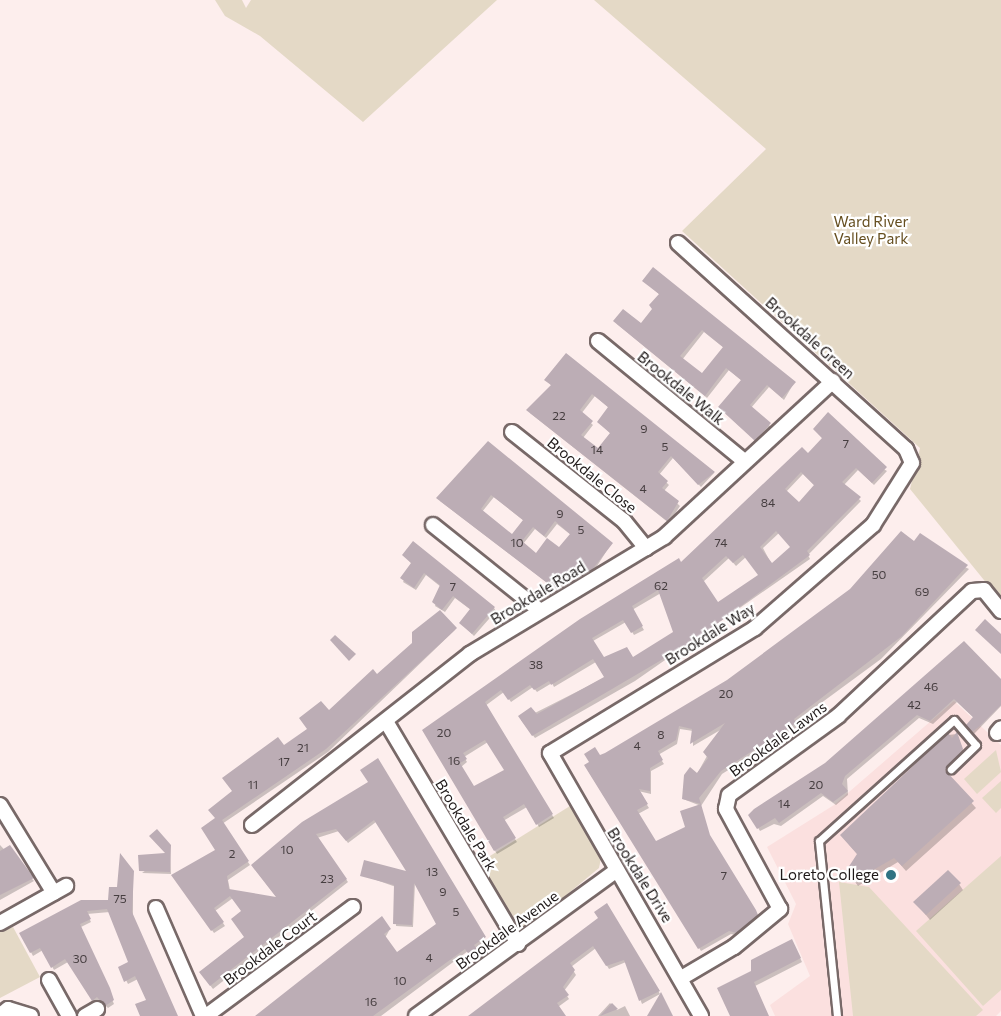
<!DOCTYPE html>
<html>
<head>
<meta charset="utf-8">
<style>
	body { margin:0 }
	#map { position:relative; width:1001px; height:1016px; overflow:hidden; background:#fdeeed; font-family:Commissioner,sans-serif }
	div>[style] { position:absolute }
	.built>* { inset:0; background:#fbe0df }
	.green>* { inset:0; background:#e4d9c6 }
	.shadow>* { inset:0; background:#0003 }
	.building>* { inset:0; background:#bcadb5 }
	.roads { filter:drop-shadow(2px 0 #786968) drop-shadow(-2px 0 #786968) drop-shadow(0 2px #786968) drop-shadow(0 -2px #786968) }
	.lane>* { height:7px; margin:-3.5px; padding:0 3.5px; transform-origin:3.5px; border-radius:3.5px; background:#fff }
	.street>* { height:14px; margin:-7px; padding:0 7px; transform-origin:7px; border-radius:7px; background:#fff }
	.dots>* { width:16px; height:16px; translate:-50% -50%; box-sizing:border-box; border:3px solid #fff; border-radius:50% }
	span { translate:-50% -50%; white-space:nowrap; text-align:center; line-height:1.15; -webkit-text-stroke:4.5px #fff; paint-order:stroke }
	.number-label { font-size:12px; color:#463e40 }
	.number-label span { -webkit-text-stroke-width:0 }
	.park-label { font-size:15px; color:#654e1f }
	.street-label { font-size:15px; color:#1f1919 }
	.poi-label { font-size:15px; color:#1f1919 }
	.right { translate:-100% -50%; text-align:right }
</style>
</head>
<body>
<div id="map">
	<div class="built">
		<div style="clip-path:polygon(954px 701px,1001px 745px,1001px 1011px,996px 1016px,775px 1016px,770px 1005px,810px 976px,788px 924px,796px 904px,767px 847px,834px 805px)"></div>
	</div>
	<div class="green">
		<div style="clip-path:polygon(215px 0,242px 0,246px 8px,251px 0,497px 0,363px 122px,260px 36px,225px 16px)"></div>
		<div style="clip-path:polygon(594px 0,1001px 0,1001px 601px,910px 489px,920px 448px,682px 231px,766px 149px)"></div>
		<div style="clip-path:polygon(996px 750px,1001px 772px,977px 794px,964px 779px)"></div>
		<div style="clip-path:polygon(1001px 781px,1001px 808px,996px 813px,982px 798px)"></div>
		<div style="clip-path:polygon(570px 806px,601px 858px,599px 868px,529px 926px,520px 926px,477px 864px)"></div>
		<div style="clip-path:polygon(1001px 856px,1001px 990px,983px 1006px,916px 931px)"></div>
		<div style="clip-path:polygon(839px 882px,869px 887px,983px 1010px,976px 1016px,853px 1016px)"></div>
		<div style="clip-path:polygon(13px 927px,40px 977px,0 998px,0 932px)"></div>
	</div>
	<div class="shadow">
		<div style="clip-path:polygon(evenodd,644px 281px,794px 383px,784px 400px,769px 387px,751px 408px,771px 427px,758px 443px,722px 410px,742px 381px,729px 370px,707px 398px,617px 324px,641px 325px,654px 310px,660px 295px,644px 281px,704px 332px,724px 348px,702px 375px,682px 360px,704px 332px)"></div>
		<div style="clip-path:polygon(evenodd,566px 355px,714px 473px,701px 487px,673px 458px,659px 475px,669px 485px,664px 491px,680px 506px,669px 523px,530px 413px,552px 386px,546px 380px,566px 355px,595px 396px,609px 408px,599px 422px,611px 434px,598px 450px,583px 438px,593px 425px,581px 414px,595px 396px)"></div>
		<div style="clip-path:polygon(evenodd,814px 429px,887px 471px,874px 485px,858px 470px,844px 485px,861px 501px,808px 555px,810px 559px,635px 681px,535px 738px,521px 720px,606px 677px,596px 662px,554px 687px,552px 683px,537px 692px,533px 687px,511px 702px,504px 692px,485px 706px,554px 818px,539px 827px,527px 807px,503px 821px,517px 842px,497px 854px,424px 731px,681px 565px,808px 455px,823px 439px,814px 429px,803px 474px,815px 486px,799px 505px,786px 492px,803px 474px,814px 429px,779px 533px,792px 548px,772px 565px,763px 548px,779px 533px,814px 429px,746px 557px,760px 576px,717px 604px,703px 582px,729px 558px,736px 566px,746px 557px,814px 429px,661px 593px,675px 633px,633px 659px,604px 659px,593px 641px,626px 622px,634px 635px,644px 630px,632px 610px,661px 593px,814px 429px,488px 742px,506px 770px,474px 788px,461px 767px,467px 762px,464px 757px,488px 742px)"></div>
		<div style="clip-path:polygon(evenodd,488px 443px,611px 544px,592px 574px,584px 579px,579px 572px,558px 591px,440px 501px,488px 443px,494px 497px,524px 521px,512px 536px,482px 512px,494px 497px,488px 443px,557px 524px,571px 535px,559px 549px,536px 555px,523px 544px,535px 529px,546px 538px,557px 524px)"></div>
		<div style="clip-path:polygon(914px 543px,969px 569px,881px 659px,794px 723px,797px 727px,722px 774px,701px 806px,683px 799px,722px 729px,693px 746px,693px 731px,680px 729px,677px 744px,658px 755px,664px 764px,651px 771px,651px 794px,638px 791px,649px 808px,638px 814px,656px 843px,687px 827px,711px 840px,759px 919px,739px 936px,731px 934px,701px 951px,587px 769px,728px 681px)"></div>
		<div style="clip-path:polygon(404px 555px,494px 608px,496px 611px,474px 636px,461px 623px,471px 610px,455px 598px,445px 612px,435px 606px,441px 587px,426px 575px,416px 590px,403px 582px,412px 564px)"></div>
		<div style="clip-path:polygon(456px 629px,328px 752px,222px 824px,250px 865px,228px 880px,230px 890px,278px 899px,254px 868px,370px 783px,378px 760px,486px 941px,475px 948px,482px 958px,476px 962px,468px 951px,381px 1016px,258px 1016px,390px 929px,385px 938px,397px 954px,438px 924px,415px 883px,413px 927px,396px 926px,396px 887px,362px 875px,409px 873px,376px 822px,348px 843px,339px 831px,317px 838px,348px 882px,213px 989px,203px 976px,246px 938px,243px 912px,233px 898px,215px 911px,225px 926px,214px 933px,173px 875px,217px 850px,217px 819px,284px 747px,377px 676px)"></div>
		<div style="clip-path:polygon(964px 643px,1001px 681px,1001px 706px,974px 734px,969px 728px,974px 718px,957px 702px,933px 724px,919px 718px,847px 779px,848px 795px,836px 805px,823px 796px,781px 826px,774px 824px,760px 831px,750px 815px,826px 764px)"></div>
		<div style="clip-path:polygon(957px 734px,965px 756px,948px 776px,976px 808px,906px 871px,898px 862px,858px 886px,847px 871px,858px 855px,842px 836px,948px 735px)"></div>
		<div style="clip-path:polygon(0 845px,34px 881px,0 900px)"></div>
		<div style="clip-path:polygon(170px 845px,171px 874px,142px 873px,167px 855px)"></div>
		<div style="clip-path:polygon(133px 871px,133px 917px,175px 1016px,141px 1016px,148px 1001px,138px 979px,128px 984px,120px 968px,130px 963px,110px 912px,87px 914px,91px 922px,81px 927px,114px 1004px,108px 1008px,100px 1000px,95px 1003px,68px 962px,54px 970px,43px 950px,33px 956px,21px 933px,109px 902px)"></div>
		<div style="clip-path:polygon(959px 884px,963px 890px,930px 920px,915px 902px)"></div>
		<div style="clip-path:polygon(607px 906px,660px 994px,642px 1004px,626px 962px,609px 969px,596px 948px,571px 967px,576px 975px,564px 991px,569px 999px,558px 1007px,564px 1016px,473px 1016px,600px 919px)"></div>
		<div style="clip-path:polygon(792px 941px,802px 962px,755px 986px,768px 1016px,732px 1016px,752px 972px)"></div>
		<div style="clip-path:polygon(610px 1003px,617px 1010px,625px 1006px,630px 1016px,598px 1016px)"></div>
	</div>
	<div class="building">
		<div style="clip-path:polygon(evenodd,653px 267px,796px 382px,782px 398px,767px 385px,750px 405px,771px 423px,755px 441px,718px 407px,741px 380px,726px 368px,705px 396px,613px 321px,623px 309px,641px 323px,652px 309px,649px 305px,659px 294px,642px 281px,653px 267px,702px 330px,723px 347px,702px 373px,680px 356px,702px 330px)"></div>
		<div style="clip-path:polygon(evenodd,566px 353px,715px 472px,698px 485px,671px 456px,658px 472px,668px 481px,662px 488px,679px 501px,667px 521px,526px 410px,551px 385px,544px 380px,566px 353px,592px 394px,608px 407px,597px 422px,610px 433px,598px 448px,581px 435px,593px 421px,580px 410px,592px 394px)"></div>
		<div style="clip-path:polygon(evenodd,828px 412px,887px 467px,872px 483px,856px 468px,842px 482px,861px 497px,807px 551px,810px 555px,692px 642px,532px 736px,518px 716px,531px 707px,537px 714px,604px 677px,593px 659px,551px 685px,549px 681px,534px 690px,530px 685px,508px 700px,501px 690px,485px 702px,553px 814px,536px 825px,524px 804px,503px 817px,516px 838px,494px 851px,422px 730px,580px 619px,679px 558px,681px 562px,802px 447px,808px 453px,822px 438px,813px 429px,828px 412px,801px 472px,814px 485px,799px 502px,785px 489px,801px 472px,828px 412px,776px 531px,790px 547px,772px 563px,760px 547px,776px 531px,828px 412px,743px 555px,758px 575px,718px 602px,702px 578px,726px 556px,733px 563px,743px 555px,828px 412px,658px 590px,673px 632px,633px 657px,627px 647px,604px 657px,592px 638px,623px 620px,631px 633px,643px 626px,632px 606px,658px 590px,828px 412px,485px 740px,504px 770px,474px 786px,460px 763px,467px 759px,463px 753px,485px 740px)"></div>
		<div style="clip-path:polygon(evenodd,488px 441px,613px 543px,591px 571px,581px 576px,576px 570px,555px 589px,436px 498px,488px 441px,491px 495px,523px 520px,512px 534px,481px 509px,491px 495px,488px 441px,555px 521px,570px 534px,559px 547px,547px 538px,536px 553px,522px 541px,533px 527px,544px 536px,555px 521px)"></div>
		<div style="clip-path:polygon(901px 531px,914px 541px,920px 533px,968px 565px,902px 636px,794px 719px,796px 723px,721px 771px,699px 798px,701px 804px,682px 799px,684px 775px,690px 767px,697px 773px,708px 758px,703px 752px,725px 723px,690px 744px,692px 729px,679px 726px,676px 740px,658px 751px,663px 760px,650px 768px,650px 791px,639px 789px,648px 804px,637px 810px,656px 841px,685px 827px,680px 811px,701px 804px,710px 835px,756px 910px,758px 915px,737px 933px,729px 931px,698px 949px,584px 765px,589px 762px,584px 754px,595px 747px,600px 755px,605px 753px,727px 680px,850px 589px)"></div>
		<div style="clip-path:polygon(413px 541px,495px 607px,472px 634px,459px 623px,470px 609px,453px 596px,442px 610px,432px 602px,440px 585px,424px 573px,414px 588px,400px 578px,411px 563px,402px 555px)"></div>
		<div style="clip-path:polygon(440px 610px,457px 628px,441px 643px,326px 749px,222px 820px,249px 861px,227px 876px,229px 889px,276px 897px,251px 865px,302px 822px,368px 782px,360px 770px,378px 758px,486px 937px,474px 945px,481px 954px,473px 960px,465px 949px,373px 1016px,255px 1016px,382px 916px,391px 929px,384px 934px,397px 952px,436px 924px,414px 883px,412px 925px,393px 924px,394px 885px,360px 876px,364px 860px,406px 871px,374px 820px,346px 841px,336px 829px,316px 834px,347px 879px,210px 986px,199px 972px,244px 937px,231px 919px,241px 911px,230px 896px,214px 908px,224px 922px,211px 931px,171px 875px,215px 850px,201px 828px,215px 818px,208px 810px,232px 791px,222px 778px,278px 737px,284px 745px,307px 729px,299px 718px,321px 701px,329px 710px,373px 669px,377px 674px,412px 643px,412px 632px)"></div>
		<div style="clip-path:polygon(985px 619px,1001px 634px,1001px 654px,975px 630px)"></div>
		<div style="clip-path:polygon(335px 635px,356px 654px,349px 661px,330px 640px)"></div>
		<div style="clip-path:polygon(964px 641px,1001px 679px,1001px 705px,981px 725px,972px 732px,966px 725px,973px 717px,954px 699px,930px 721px,917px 715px,845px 776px,842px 784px,848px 791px,833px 802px,821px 793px,779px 823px,775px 818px,757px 829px,748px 815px,754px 809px,825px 763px)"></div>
		<div style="clip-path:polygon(957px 732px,963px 749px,945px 770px,974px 801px,902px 866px,894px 858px,854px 881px,846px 871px,857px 854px,840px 835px,948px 733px,952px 738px)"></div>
		<div style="clip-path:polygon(157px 829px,171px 845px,170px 872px,139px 871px,138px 855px,165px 853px,149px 836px)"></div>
		<div style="clip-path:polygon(10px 845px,34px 878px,0 895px,0 851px)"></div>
		<div style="clip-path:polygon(120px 853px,134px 871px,132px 912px,178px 1016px,140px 1016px,135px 1004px,146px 1000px,135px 976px,124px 982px,118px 967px,128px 962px,107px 909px,87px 911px,91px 919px,80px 924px,110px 988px,114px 1000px,105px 1006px,97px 997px,92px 1001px,65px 959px,51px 968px,40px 948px,30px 953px,19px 933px,81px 900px,108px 900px,109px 887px,117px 887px)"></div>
		<div style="clip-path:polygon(948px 870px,961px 883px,926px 915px,913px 902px)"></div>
		<div style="clip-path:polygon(607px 903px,660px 991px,639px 1001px,624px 960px,606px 966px,593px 946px,570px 963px,575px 970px,563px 987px,569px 995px,557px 1003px,566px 1016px,468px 1016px,598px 918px,594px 912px)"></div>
		<div style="clip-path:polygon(792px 939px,801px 958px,754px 982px,769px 1016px,730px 1016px,717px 988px,751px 971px,751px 960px)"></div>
		<div style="clip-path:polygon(661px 992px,673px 1016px,647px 1016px)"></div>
		<div style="clip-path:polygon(612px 1003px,618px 1009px,600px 1016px)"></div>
	</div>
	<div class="roads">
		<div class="lane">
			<div style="left:837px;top:1016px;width:176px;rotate:-95.9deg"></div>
			<div style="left:819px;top:841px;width:181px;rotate:-41.9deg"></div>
			<div style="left:954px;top:720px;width:33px;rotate:49deg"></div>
			<div style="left:976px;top:745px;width:35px;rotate:136deg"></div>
		</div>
		<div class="street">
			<div style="left:678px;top:243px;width:307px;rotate:42.1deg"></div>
			<div style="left:906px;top:449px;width:15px;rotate:67deg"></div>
			<div style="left:912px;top:463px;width:73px;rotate:122.2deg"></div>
			<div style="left:873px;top:525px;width:157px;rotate:138.9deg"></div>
			<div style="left:755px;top:628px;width:240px;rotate:148.6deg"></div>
			<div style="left:550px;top:753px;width:303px;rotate:60.1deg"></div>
			<div style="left:598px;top:341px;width:189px;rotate:39.4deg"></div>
			<div style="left:512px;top:432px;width:143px;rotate:38.5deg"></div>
			<div style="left:624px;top:521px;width:35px;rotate:51deg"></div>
			<div style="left:433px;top:525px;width:134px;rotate:38.7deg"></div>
			<div style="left:387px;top:723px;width:257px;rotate:59.3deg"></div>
			<div style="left:997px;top:733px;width:6px;rotate:-51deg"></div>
			<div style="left:0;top:805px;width:103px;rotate:58.5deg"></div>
			<div style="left:252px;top:825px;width:277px;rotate:-38.1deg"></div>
			<div style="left:470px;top:654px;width:227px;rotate:-31.1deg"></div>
			<div style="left:664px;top:537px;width:230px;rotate:-42.7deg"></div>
			<div style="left:156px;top:908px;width:118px;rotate:66.5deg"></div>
			<div style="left:0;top:923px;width:76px;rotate:-29.3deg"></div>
			<div style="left:683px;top:977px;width:59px;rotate:-30.5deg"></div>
			<div style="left:734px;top:947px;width:60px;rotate:-39.6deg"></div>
			<div style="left:780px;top:909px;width:114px;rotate:-118.4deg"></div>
			<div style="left:726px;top:809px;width:14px;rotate:-78deg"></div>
			<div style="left:729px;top:795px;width:135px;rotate:-35.9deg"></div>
			<div style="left:838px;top:716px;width:183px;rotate:-43deg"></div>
			<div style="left:972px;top:591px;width:12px;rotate:-5deg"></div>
			<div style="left:984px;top:590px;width:27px;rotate:51deg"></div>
			<div style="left:49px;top:980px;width:41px;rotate:60.9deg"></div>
			<div style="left:0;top:1015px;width:10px;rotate:-37deg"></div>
			<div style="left:8px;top:1009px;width:24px;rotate:17deg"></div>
			<div style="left:85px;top:1016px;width:14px;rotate:-30deg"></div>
			<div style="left:206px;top:1016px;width:183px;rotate:-36.6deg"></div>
			<div style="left:416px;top:1016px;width:248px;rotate:-36deg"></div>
		</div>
	</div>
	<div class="dots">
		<div style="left:891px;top:875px;background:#2f7383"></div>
	</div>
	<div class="number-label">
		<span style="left:559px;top:416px">22</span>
		<span style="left:644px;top:429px">9</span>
		<span style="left:846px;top:444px">7</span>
		<span style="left:665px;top:447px">5</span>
		<span style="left:597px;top:450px">14</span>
		<span style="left:643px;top:489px">4</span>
		<span style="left:768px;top:503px">84</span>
		<span style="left:560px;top:514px">9</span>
		<span style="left:581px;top:530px">5</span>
		<span style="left:517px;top:543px">10</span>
		<span style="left:721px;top:543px">74</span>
		<span style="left:879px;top:575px">50</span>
		<span style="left:661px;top:586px">62</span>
		<span style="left:453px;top:587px">7</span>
		<span style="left:922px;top:592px">69</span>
		<span style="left:536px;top:665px">38</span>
		<span style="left:931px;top:687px">46</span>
		<span style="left:726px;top:694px">20</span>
		<span style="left:914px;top:705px">42</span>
		<span style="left:444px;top:733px">20</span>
		<span style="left:661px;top:735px">8</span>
		<span style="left:637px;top:746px">4</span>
		<span style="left:303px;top:748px">21</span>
		<span style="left:454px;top:761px">16</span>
		<span style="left:284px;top:762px">17</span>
		<span style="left:253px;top:785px">11</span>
		<span style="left:816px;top:785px">20</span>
		<span style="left:784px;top:804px">14</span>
		<span style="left:287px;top:850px">10</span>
		<span style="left:232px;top:854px">2</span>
		<span style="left:432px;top:872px">13</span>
		<span style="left:724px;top:876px">7</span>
		<span style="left:327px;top:879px">23</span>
		<span style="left:443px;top:892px">9</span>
		<span style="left:120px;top:899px">75</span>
		<span style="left:456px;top:912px">5</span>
		<span style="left:429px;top:958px">4</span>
		<span style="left:80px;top:959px">30</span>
		<span style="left:400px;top:981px">10</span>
		<span style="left:371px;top:1002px">16</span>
	</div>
	<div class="park-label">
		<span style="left:871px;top:230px">Ward River<br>Valley Park</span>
	</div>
	<div class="street-label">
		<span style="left:810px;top:338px;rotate:42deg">Brookdale Green</span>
		<span style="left:681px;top:388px;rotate:39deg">Brookdale Walk</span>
		<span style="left:592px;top:475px;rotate:39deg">Brookdale Close</span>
		<span style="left:538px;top:593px;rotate:-31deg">Brookdale Road</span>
		<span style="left:710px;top:634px;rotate:-32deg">Brookdale Way</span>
		<span style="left:778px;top:739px;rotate:-36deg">Brookdale Lawns</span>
		<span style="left:466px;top:825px;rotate:59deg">Brookdale Park</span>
		<span style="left:640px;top:875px;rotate:58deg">Brookdale Drive</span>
		<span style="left:507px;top:930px;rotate:-36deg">Brookdale Avenue</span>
		<span style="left:270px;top:948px;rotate:-37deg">Brookdale Court</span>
	</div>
	<div class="poi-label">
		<span class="right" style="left:879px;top:875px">Loreto College</span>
	</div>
</div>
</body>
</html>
